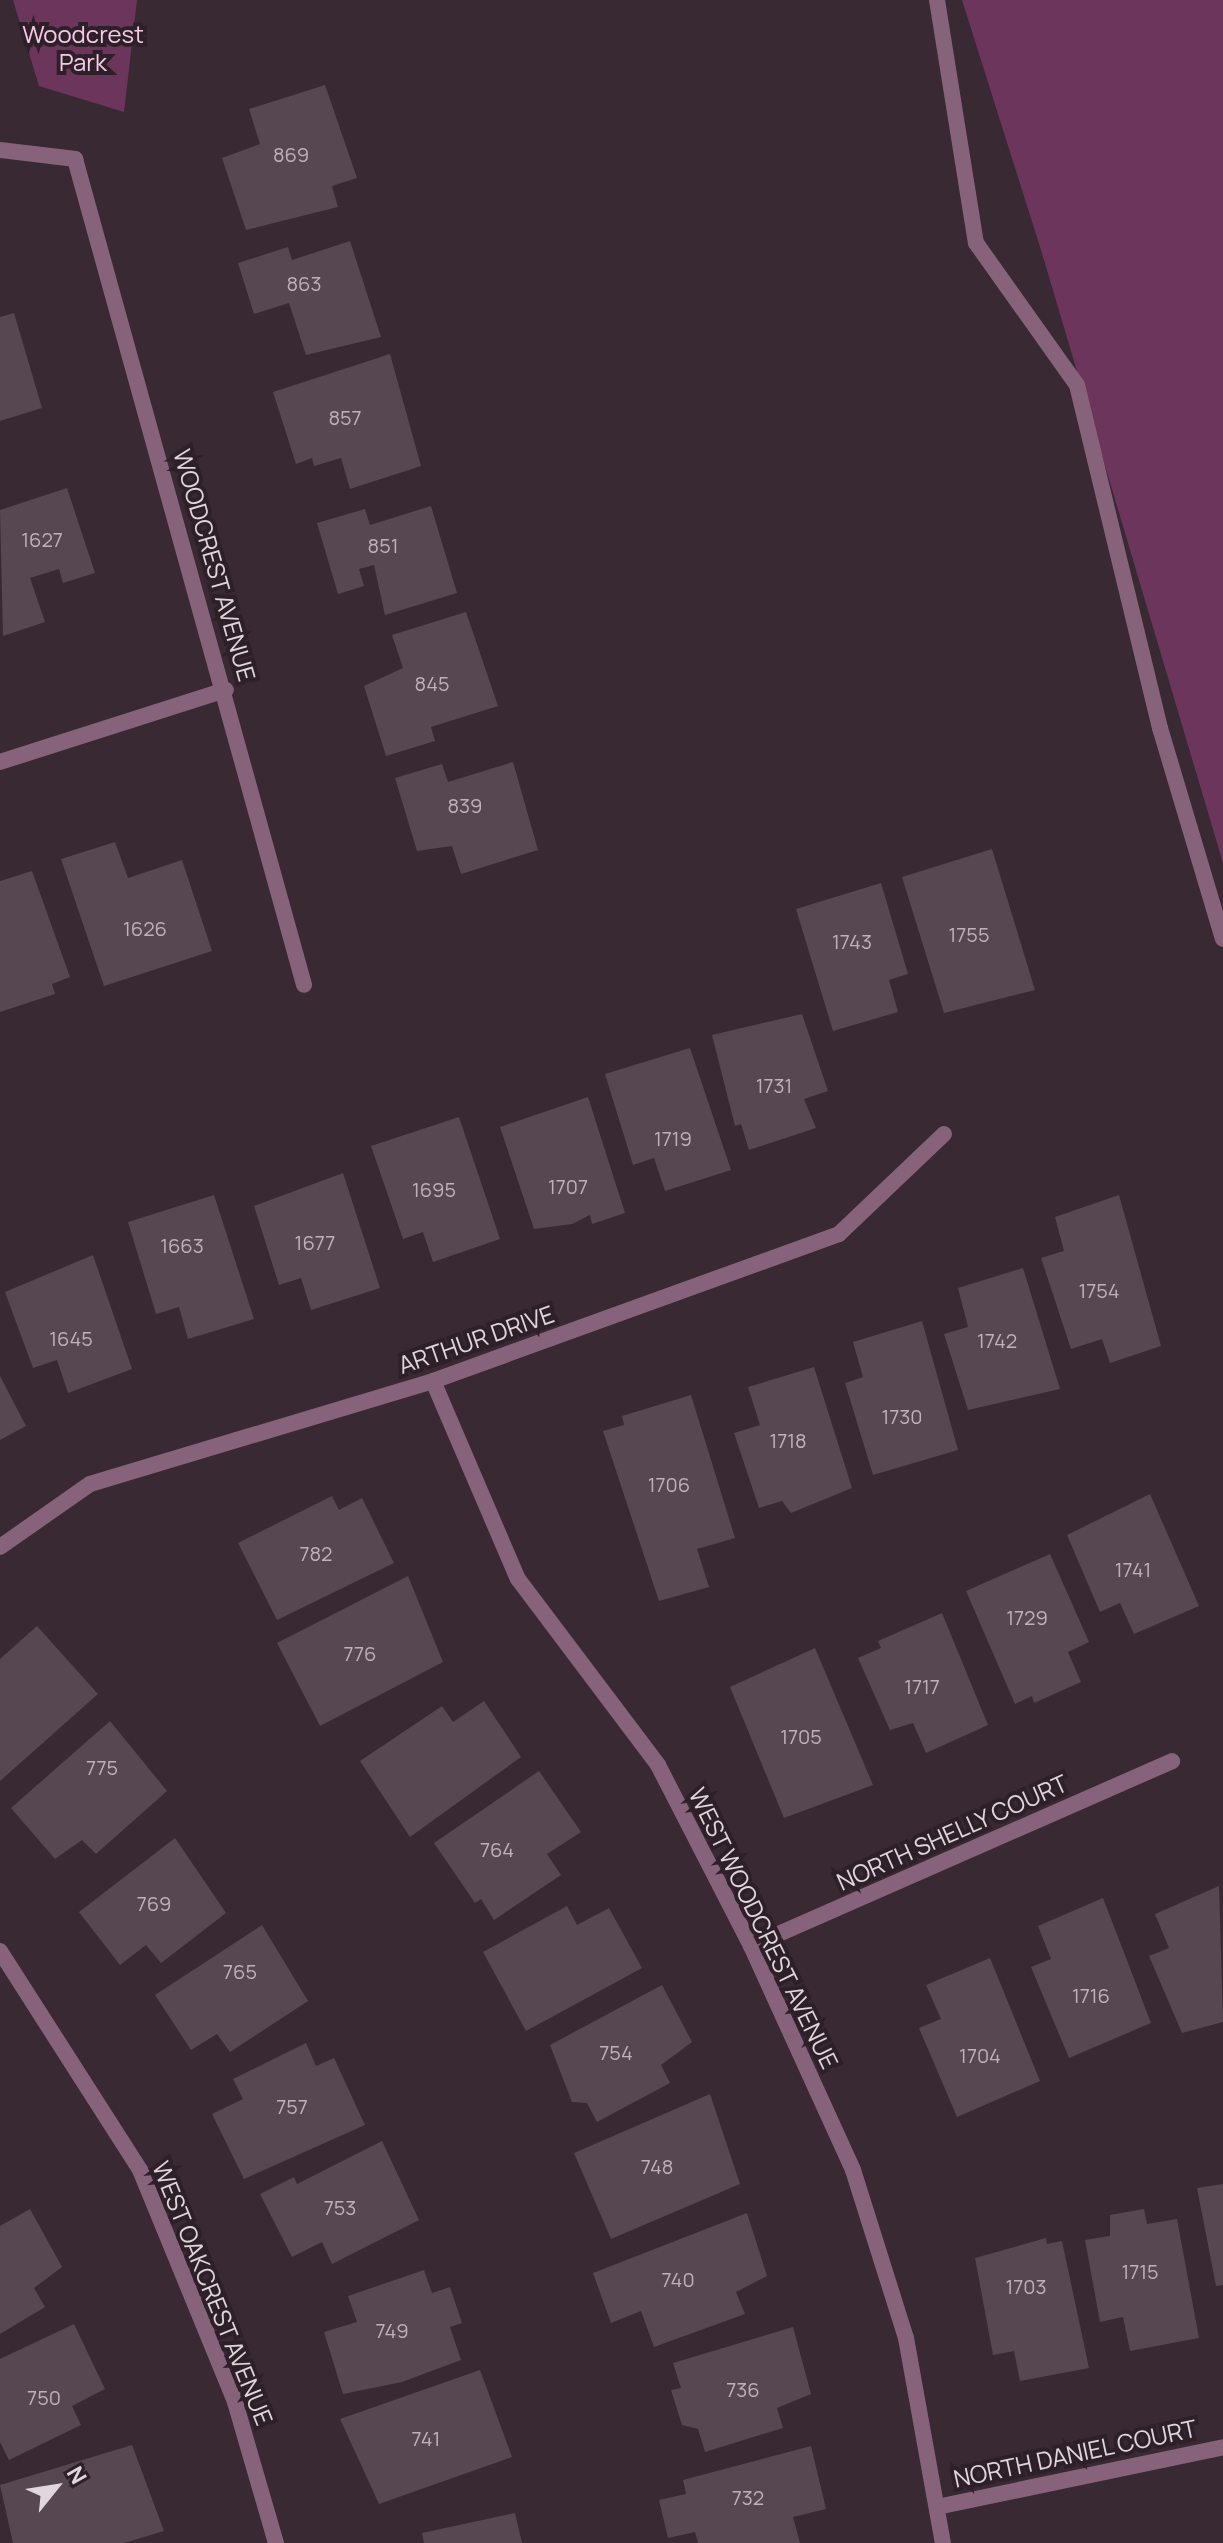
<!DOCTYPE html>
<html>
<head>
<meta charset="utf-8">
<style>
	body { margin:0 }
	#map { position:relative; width:1223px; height:2543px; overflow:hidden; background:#382933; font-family:Manrope,sans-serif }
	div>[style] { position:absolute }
	.green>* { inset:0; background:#6c365c }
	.building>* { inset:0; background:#574751 }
	.service>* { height:16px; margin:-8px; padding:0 8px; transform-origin:8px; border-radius:8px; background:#86637a }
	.minor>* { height:16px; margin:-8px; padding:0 8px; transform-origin:8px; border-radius:8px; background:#86637a }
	span { translate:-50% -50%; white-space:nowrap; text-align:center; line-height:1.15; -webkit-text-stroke:8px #2e2029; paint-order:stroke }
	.number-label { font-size:20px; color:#beb2b9 }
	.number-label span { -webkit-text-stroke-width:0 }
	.park-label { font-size:24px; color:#f6cae6 }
	.street-label { font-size:24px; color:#e0d6dc }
	.north { position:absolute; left:16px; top:2447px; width:80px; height:80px; -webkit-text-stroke:6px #2e2029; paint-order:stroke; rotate:60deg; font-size:22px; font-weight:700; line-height:32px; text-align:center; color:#e0d6dc }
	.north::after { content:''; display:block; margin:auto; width:28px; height:36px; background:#e0d6dc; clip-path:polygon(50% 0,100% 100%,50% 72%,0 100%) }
</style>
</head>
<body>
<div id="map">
	<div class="green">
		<div style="clip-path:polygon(13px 0,137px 0,124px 112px,39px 86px)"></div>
		<div style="clip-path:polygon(962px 0,1223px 0,1223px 863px,1041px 250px)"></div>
	</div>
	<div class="building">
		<div style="clip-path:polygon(325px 85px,357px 178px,332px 186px,338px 207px,246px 230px,222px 158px,260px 144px,249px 109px)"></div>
		<div style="clip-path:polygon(350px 241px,381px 337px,306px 355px,289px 303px,254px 314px,238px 263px,288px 247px,292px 260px)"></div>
		<div style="clip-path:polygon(14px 313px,42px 408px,0 421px,0 317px)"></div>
		<div style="clip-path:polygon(390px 354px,421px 466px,350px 489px,341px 458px,314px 466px,312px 458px,296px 464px,273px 392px)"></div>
		<div style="clip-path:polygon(67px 488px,95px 573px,63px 583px,59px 569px,30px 578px,45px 622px,3px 636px,0 510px)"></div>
		<div style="clip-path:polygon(431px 506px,457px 593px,385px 615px,374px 565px,359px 569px,364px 586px,338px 594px,317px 523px,365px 509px,370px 525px)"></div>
		<div style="clip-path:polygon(466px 612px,498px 706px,431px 727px,435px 741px,386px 756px,364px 686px,403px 668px,392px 635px)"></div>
		<div style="clip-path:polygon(513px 762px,538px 850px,461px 874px,452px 846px,417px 851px,395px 778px,442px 764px,448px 782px)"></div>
		<div style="clip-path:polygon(115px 842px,128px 878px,182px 860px,212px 951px,104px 986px,61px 859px)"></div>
		<div style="clip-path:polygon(992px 849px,1035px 990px,944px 1013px,902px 877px)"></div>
		<div style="clip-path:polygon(32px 871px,70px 977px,52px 984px,55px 994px,0 1012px,0 881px)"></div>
		<div style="clip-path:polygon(881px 883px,908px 974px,889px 980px,898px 1012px,833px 1031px,796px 909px)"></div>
		<div style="clip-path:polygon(802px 1014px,828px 1091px,804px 1099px,816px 1128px,749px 1150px,741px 1124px,735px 1126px,712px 1035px)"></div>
		<div style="clip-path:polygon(690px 1048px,731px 1170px,665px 1191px,654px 1158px,633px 1165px,605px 1074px)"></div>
		<div style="clip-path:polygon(588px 1097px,625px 1213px,592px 1224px,590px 1215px,572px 1224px,534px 1229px,500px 1127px)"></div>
		<div style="clip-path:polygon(459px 1117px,500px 1239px,433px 1262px,423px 1232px,403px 1239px,371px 1146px)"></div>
		<div style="clip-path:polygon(343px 1173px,380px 1288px,311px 1310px,301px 1278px,279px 1285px,254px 1206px)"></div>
		<div style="clip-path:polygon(214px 1195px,254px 1319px,188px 1339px,179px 1307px,156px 1314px,128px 1222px)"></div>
		<div style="clip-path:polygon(1119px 1195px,1161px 1346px,1110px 1363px,1102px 1339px,1071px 1349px,1041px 1258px,1064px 1251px,1055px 1217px)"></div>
		<div style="clip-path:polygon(93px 1255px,132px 1369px,68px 1393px,57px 1360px,33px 1368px,5px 1292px)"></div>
		<div style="clip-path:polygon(1023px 1268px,1060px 1389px,968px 1410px,944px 1334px,968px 1327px,958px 1288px)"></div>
		<div style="clip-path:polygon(922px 1321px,958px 1450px,873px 1475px,845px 1383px,863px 1377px,853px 1342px)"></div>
		<div style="clip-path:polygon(814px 1367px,852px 1488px,791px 1513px,782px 1501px,759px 1508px,734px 1433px,760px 1425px,748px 1387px)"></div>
		<div style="clip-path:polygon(0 1376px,26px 1426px,0 1440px)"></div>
		<div style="clip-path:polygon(691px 1395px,735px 1538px,697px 1549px,709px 1587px,659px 1601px,603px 1431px,624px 1425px,622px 1416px)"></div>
		<div style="clip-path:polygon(1150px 1494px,1199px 1606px,1134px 1634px,1120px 1603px,1100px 1612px,1067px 1535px)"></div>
		<div style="clip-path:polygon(332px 1496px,339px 1510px,362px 1498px,394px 1563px,277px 1620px,238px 1543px)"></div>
		<div style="clip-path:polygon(1050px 1554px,1089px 1642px,1068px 1652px,1081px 1682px,1034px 1703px,1032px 1696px,1015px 1704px,966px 1591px)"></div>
		<div style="clip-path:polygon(408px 1576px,443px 1662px,320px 1726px,277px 1643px)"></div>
		<div style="clip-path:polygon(942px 1613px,988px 1725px,926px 1753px,913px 1723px,890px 1730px,858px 1658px,881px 1648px,878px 1641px)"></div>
		<div style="clip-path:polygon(37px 1626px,98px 1694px,0 1781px,0 1659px)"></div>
		<div style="clip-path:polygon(815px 1648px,873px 1785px,784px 1818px,730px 1687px)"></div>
		<div style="clip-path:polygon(484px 1701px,521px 1757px,410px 1837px,360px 1761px,442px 1706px,453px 1722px)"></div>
		<div style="clip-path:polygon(110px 1721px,167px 1791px,96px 1854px,82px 1840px,55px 1859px,11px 1808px)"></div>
		<div style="clip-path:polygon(539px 1771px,581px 1832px,547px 1854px,561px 1875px,494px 1920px,481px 1899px,475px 1903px,434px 1843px)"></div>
		<div style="clip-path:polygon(175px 1838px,226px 1913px,161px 1963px,146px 1945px,120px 1965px,79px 1912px)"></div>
		<div style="clip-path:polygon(1219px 1886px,1223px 2022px,1182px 2033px,1149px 1956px,1169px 1948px,1155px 1914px)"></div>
		<div style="clip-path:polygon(1103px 1898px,1151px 2023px,1069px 2058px,1031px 1967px,1051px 1959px,1038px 1926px)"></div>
		<div style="clip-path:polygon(567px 1906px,577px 1925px,609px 1908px,642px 1968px,526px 2031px,483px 1952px)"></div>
		<div style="clip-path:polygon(262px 1925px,308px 2001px,230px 2052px,217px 2034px,191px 2050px,155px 1995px)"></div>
		<div style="clip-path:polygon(990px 1958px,1040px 2081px,957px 2117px,919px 2028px,941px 2019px,926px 1985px)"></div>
		<div style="clip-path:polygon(662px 1985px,692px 2042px,661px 2065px,670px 2083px,597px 2122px,587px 2103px,572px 2102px,550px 2045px)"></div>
		<div style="clip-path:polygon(306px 2043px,316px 2066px,334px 2058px,365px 2125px,244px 2179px,212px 2114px,243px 2099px,233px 2079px)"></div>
		<div style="clip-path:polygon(710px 2094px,740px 2184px,611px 2239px,574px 2153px)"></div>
		<div style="clip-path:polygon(382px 2141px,419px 2220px,332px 2264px,322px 2242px,292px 2257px,260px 2194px,294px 2177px,297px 2184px)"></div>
		<div style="clip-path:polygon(1223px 2184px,1223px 2285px,1216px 2286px,1197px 2188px)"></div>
		<div style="clip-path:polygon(30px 2209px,62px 2267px,34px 2288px,45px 2307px,0 2334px,0 2226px)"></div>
		<div style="clip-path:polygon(1144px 2209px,1147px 2224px,1177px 2219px,1199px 2338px,1130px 2351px,1123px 2317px,1100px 2322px,1085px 2240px,1110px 2236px,1110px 2215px)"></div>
		<div style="clip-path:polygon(747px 2213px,767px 2276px,736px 2292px,745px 2314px,654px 2347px,641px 2311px,611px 2323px,593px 2273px)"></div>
		<div style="clip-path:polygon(1046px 2238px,1047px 2244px,1062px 2241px,1089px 2368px,1020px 2381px,1014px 2351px,993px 2355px,975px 2258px)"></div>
		<div style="clip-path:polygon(424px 2270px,432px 2293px,450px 2287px,462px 2323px,450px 2327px,461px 2360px,402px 2382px,343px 2394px,324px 2332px,357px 2322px,348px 2296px)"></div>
		<div style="clip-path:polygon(74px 2324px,105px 2389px,72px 2406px,81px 2425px,9px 2460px,0 2442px,0 2359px)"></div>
		<div style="clip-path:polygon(793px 2327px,811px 2394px,777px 2408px,783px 2428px,705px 2452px,698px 2429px,682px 2425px,671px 2390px,681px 2388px,673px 2363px)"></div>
		<div style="clip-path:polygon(480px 2370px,512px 2457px,379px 2504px,340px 2419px)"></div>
		<div style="clip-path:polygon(132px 2445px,164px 2531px,124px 2543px,13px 2543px,0 2485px)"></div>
		<div style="clip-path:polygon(811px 2446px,826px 2509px,793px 2517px,800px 2543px,698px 2543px,695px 2532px,668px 2538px,659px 2500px,686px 2494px,683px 2480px)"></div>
		<div style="clip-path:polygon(515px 2513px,522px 2543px,424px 2543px,422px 2533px)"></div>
	</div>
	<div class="service">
		<div style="left:937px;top:0;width:246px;rotate:80.9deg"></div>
		<div style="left:976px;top:243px;width:174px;rotate:54.6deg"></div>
		<div style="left:1077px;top:385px;width:353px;rotate:76.4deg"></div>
		<div style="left:1160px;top:728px;width:220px;rotate:73.4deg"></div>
	</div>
	<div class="minor">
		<div style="left:0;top:150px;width:76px;rotate:6.8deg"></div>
		<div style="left:75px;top:159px;width:857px;rotate:74.5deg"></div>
		<div style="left:0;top:762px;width:237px;rotate:-17.7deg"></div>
		<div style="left:433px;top:1381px;width:215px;rotate:66.8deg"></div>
		<div style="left:518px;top:1579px;width:233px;rotate:53deg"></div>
		<div style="left:658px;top:1765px;width:203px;rotate:62.8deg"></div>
		<div style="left:751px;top:1946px;width:246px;rotate:65.5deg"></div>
		<div style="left:853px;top:2170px;width:176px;rotate:72.5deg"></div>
		<div style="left:906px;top:2338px;width:208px;rotate:79.8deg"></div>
		<div style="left:0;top:1547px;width:110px;rotate:-35deg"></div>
		<div style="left:90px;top:1484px;width:358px;rotate:-16.7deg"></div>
		<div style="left:433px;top:1381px;width:432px;rotate:-19.9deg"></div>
		<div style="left:839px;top:1234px;width:145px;rotate:-43.6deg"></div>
		<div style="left:751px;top:1946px;width:460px;rotate:-23.7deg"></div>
		<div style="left:0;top:1951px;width:260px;rotate:57.4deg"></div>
		<div style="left:140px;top:2170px;width:251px;rotate:67.7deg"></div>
		<div style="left:235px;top:2402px;width:147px;rotate:73.8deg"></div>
		<div style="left:937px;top:2507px;width:292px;rotate:-11.8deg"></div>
	</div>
	<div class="number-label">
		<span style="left:291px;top:154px">869</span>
		<span style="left:304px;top:283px">863</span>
		<span style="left:345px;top:417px">857</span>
		<span style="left:42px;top:539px">1627</span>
		<span style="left:383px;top:545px">851</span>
		<span style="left:432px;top:683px">845</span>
		<span style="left:465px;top:805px">839</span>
		<span style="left:145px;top:928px">1626</span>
		<span style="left:969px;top:934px">1755</span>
		<span style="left:852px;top:941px">1743</span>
		<span style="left:774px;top:1085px">1731</span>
		<span style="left:673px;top:1138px">1719</span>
		<span style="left:568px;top:1186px">1707</span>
		<span style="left:434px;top:1189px">1695</span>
		<span style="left:315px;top:1242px">1677</span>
		<span style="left:182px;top:1245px">1663</span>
		<span style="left:1099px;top:1290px">1754</span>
		<span style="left:71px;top:1338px">1645</span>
		<span style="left:997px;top:1340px">1742</span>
		<span style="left:902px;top:1416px">1730</span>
		<span style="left:788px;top:1440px">1718</span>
		<span style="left:669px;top:1484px">1706</span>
		<span style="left:316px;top:1553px">782</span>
		<span style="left:1133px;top:1569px">1741</span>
		<span style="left:1027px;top:1617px">1729</span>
		<span style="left:360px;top:1653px">776</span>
		<span style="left:922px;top:1686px">1717</span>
		<span style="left:801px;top:1736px">1705</span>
		<span style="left:102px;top:1767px">775</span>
		<span style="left:497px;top:1849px">764</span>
		<span style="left:154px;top:1903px">769</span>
		<span style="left:240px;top:1971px">765</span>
		<span style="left:1091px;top:1995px">1716</span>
		<span style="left:616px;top:2052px">754</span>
		<span style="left:980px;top:2055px">1704</span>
		<span style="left:292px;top:2106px">757</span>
		<span style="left:657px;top:2166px">748</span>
		<span style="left:340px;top:2207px">753</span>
		<span style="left:1140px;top:2271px">1715</span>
		<span style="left:678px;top:2279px">740</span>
		<span style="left:1026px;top:2286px">1703</span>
		<span style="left:392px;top:2330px">749</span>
		<span style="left:743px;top:2389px">736</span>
		<span style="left:44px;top:2397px">750</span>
		<span style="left:426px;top:2438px">741</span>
		<span style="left:748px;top:2497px">732</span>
	</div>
	<div class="park-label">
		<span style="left:83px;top:48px">Woodcrest<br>Park</span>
	</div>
	<div class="street-label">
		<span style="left:215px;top:565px;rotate:74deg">WOODCREST AVENUE</span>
		<span style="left:476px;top:1339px;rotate:-19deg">ARTHUR DRIVE</span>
		<span style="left:952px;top:1832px;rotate:-24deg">NORTH SHELLY COURT</span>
		<span style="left:764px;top:1928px;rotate:64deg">WEST WOODCREST AVENUE</span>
		<span style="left:213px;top:2293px;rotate:68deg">WEST OAKCREST AVENUE</span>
		<span style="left:1075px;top:2453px;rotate:-12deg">NORTH DANIEL COURT</span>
	</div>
	<div class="north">N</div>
</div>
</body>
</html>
